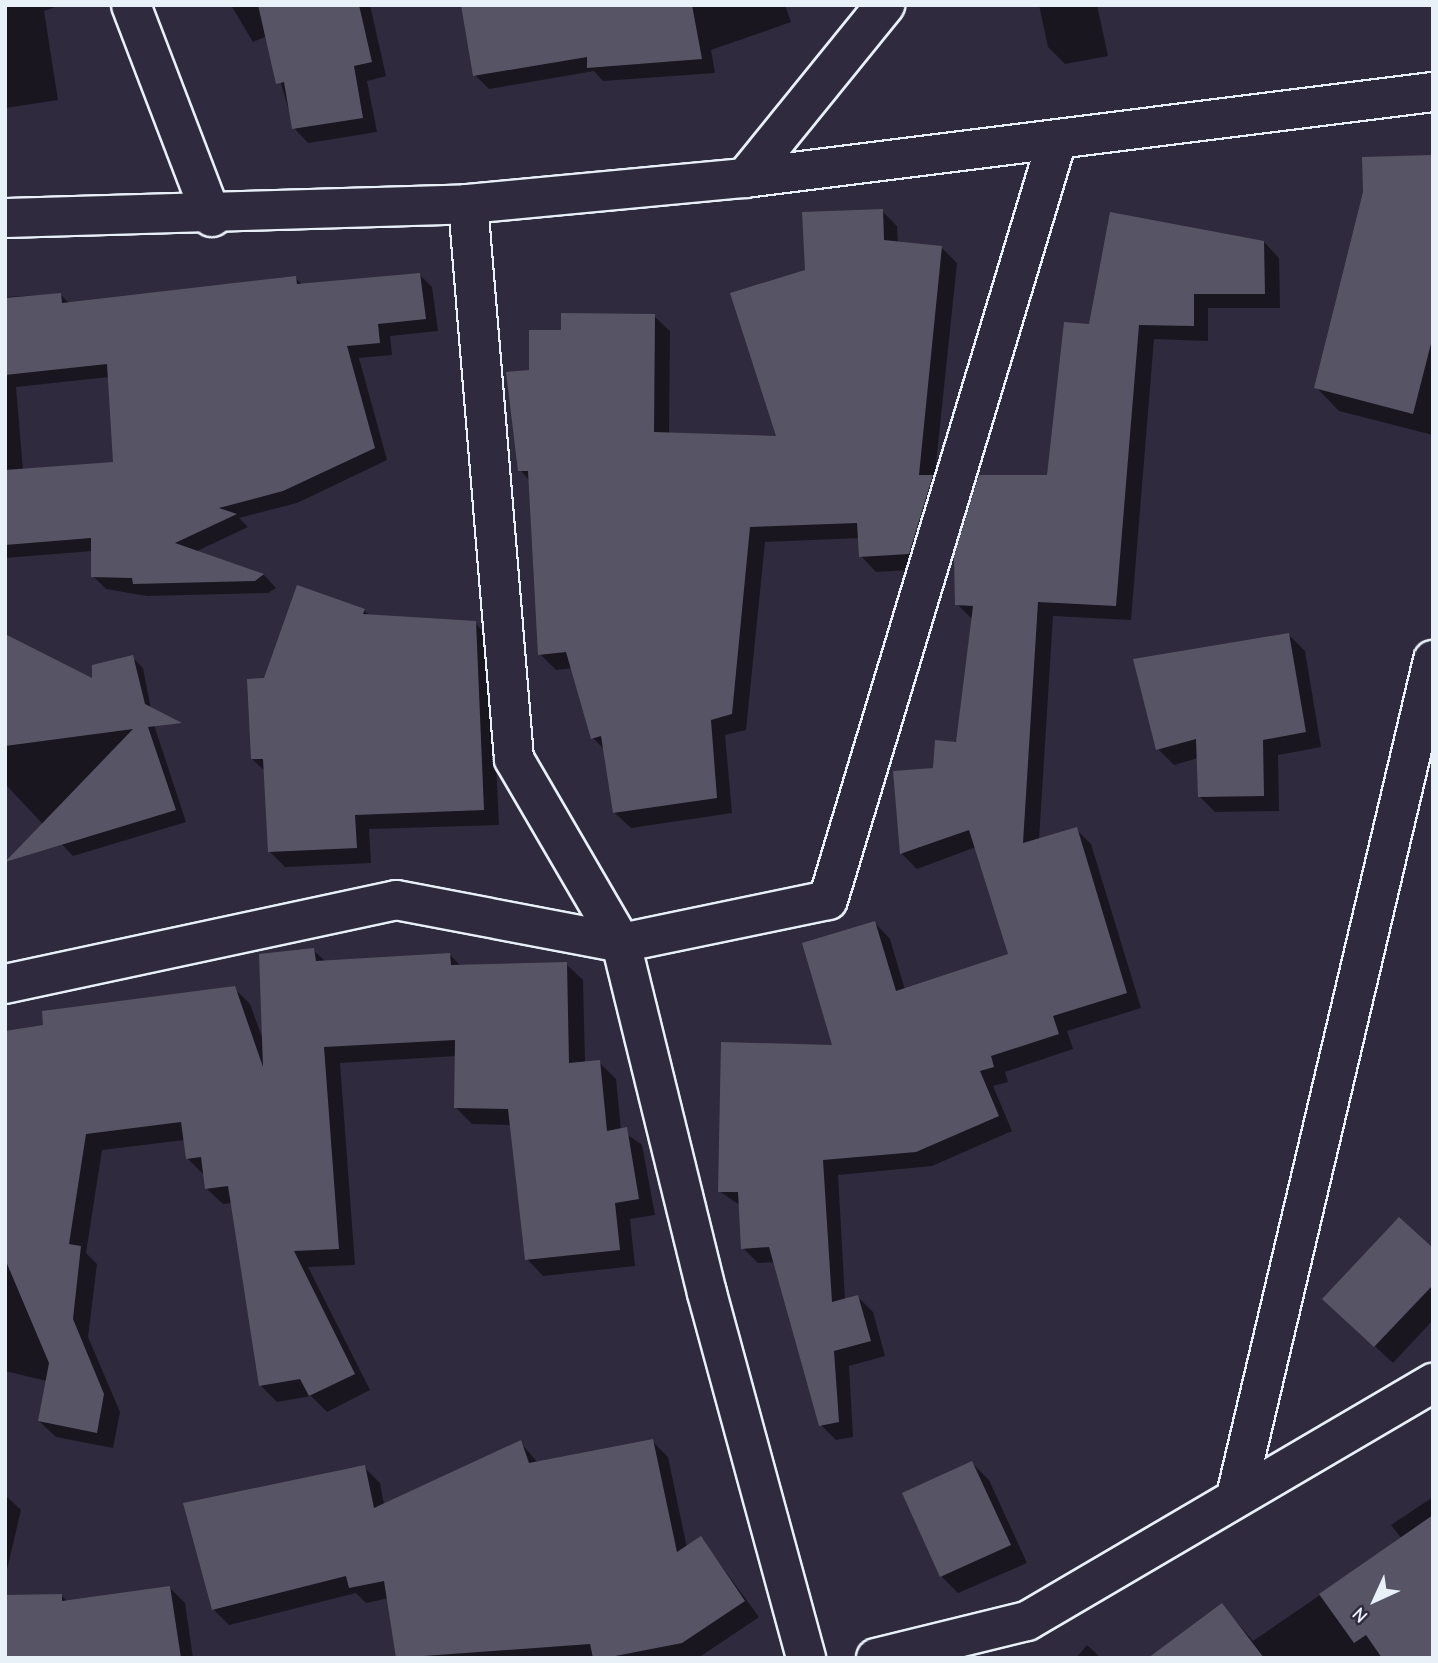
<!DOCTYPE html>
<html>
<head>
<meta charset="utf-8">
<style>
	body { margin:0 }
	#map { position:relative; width:1438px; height:1663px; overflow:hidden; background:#2f2a3d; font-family:"Comic Neue",sans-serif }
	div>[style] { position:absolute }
	.shadow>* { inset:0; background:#0007 }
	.building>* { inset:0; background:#575565 }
	.roads { filter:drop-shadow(2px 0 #e8f1f8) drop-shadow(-2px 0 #e8f1f8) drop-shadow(0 2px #e8f1f8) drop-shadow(0 -2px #e8f1f8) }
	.minor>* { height:38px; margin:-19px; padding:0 19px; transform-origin:19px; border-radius:19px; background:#2f2a3d }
	.tertiary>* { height:38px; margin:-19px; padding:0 19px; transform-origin:19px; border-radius:19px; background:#2f2a3d }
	span { translate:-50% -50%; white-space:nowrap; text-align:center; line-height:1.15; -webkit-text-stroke:7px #2f2a3d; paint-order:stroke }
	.frame { position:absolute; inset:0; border:7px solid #e8f1f8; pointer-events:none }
	.north { position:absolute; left:1340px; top:1565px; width:70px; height:70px; -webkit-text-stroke:5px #2f2a3d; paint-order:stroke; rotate:225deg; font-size:19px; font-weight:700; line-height:28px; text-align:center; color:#e8f1f8 }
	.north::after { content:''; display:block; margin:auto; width:24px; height:32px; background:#e8f1f8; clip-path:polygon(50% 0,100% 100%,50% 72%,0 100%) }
</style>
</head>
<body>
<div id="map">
	<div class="shadow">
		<div style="clip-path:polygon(5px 5px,61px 5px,44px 11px,58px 100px,5px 108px)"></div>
		<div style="clip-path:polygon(231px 5px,370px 5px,386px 76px,367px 81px,377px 132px,308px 143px,294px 128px,267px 36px,253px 42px)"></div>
		<div style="clip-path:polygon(463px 5px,785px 5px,791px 22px,711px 50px,715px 73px,603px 81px,594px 71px,489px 89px,475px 75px)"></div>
		<div style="clip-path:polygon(1039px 5px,1097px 5px,1108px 56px,1065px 64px,1048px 47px)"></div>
		<div style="clip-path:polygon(1433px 157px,1433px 435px,1339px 411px,1316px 387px)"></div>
		<div style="clip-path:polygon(882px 211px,897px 226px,898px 243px,941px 247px,957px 263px,925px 569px,876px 572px,861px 556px,860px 538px,765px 542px,746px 730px,725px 735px,732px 813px,631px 828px,615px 813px,606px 751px,593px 738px,573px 668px,556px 670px,540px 654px,530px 481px,520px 470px,531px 372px,562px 332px,654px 316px,670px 331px,669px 434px,778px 438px,807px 271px)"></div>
		<div style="clip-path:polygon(1264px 242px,1279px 258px,1280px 308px,1208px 308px,1208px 341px,1154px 339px,1131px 620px,1053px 616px,1039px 840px,1076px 829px,1091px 844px,1141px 1008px,1067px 1031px,1073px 1049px,1005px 1072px,1008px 1082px,993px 1086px,1012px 1131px,932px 1166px,838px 1175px,845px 1300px,858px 1297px,873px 1312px,885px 1356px,849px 1366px,853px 1437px,836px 1440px,821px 1425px,775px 1262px,758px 1263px,743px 1248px,741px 1206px,719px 1191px,834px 1046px,875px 923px,890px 939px,905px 990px,1010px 955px,976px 847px,917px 869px,902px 854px,895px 773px,934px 770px,958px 744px,972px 619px,957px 604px,1048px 476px,1090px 326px)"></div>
		<div style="clip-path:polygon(evenodd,419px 274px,432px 287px,438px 331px,390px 336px,392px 355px,359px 358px,387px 460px,297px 503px,239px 518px,248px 527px,195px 552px,264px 575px,276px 588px,268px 593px,147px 596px,106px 589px,93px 576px,93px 551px,5px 558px,5px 297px,60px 294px,70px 304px,296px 278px,302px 285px,419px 274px,109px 377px,114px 464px,23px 470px,16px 387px,109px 377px)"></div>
		<div style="clip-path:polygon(364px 610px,370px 616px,475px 623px,490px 638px,499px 825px,369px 829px,371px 863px,285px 867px,269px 851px,266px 772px,252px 759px,265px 680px)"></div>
		<div style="clip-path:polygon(1289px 635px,1305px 651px,1321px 747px,1278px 755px,1279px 811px,1215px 812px,1199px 796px,1198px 758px,1174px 765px,1158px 749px)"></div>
		<div style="clip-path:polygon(5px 648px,94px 681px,132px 657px,143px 668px,154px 725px,186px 822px,73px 856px,5px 784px)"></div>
		<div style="clip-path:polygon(313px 950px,326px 962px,450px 955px,461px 966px,566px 964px,583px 980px,585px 1064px,599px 1062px,616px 1079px,621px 1130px,642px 1145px,655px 1215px,630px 1219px,635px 1266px,543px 1276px,527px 1259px,512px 1125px,472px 1124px,455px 1107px,456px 1056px,340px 1063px,355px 1265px,308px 1267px,370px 1390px,327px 1412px,311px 1396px,277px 1402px,261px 1386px,233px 1203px,223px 1204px,206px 1188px,204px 1175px,188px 1159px,185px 1140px,102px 1150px,86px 1253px,97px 1264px,88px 1337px,120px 1412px,113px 1448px,56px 1437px,39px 1421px,47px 1381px,5px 1371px,5px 1033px,234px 988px,250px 1004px,263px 1040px)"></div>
		<div style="clip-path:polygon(1433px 1251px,1433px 1320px,1393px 1363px,1342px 1316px)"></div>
		<div style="clip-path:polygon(652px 1441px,668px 1457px,687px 1548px,701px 1538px,759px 1617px,698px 1658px,397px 1658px,389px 1598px,366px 1603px,356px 1593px,229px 1625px,213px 1609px,364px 1467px,380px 1483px,384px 1505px,520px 1442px,538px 1463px)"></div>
		<div style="clip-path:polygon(972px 1463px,989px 1480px,1027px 1563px,958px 1593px,941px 1576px)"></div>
		<div style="clip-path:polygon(5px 1495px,21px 1510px,5px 1578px)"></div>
		<div style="clip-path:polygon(1433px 1497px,1433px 1658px,1151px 1658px,1222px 1605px,1253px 1641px,1402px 1539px,1391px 1525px)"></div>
		<div style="clip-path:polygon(170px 1588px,185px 1603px,193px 1658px,5px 1658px,61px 1595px,68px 1602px)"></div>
		<div style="clip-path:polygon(1087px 1645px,1101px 1658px,1076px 1658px)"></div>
	</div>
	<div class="building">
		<div style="clip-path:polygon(258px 5px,359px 5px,372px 62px,354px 66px,363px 118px,292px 129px,284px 82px,276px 84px)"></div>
		<div style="clip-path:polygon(461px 5px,692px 5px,702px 59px,587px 68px,587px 57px,473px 76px)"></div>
		<div style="clip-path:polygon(1433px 155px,1433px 336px,1413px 414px,1314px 388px,1363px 192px,1362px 157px)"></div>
		<div style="clip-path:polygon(883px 209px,884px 240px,942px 246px,919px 475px,933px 475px,909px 554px,859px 557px,857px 523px,750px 527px,732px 714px,711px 720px,717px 798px,613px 813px,601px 736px,591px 739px,566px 652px,538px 655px,528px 471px,518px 471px,506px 372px,529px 370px,529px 330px,561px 330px,561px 313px,655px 314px,654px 432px,776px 436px,730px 293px,805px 270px,802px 212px)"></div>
		<div style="clip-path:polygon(1110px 212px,1264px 241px,1265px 294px,1194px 294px,1194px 326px,1139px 325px,1116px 606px,1038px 602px,1023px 843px,1077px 827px,1127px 993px,1053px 1016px,1059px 1034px,991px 1056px,994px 1067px,980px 1071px,999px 1116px,916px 1152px,823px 1160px,832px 1302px,858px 1295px,871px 1341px,834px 1351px,839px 1422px,819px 1426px,769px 1247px,741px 1249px,738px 1192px,718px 1192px,721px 1042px,832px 1045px,802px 943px,875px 921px,896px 991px,1008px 954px,969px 830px,900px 854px,893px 771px,933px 768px,935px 740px,956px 742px,973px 606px,955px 605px,954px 556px,979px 475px,1047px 475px,1064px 322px,1089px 324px)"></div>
		<div style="clip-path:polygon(420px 273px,426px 319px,378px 324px,380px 343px,347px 346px,375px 448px,283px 491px,219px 508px,237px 514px,175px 543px,264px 574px,255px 581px,133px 584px,132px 578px,91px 577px,91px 538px,5px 545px,5px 470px,113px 462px,107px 364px,5px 375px,5px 298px,61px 293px,62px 303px,296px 276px,297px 284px)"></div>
		<div style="clip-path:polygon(297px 585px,365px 609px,363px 614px,476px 621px,484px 810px,355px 815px,357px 848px,268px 852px,263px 759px,251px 759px,247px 679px,264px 678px)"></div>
		<div style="clip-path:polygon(1289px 633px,1306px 732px,1263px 740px,1264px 796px,1198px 797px,1196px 739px,1156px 750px,1133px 659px)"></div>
		<div style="clip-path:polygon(5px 634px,92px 678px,92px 665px,133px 655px,145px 704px,182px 723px,148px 727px,176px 810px,5px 862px,133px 729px,5px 746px)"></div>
		<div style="clip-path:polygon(314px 948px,316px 961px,450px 953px,451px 965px,567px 962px,569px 1063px,600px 1060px,607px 1131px,627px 1127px,639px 1199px,615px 1203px,620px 1250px,525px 1260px,508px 1109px,454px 1108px,455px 1040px,324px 1047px,339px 1249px,294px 1251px,355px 1374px,309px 1396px,300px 1379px,259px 1386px,228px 1186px,205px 1189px,201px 1157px,186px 1159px,181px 1122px,86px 1134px,69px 1244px,81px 1246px,73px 1319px,104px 1394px,97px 1433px,38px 1421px,49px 1363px,5px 1259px,5px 1031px,43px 1025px,42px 1011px,235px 986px,263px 1067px,259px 954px)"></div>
		<div style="clip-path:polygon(1399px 1217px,1433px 1248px,1433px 1285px,1374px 1347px,1322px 1299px)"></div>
		<div style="clip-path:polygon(653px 1439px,677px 1552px,701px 1536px,745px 1601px,682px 1643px,605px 1658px,593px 1658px,590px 1644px,396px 1658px,384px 1581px,349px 1588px,346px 1576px,212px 1610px,183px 1503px,365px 1465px,374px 1508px,521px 1440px,529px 1463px)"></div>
		<div style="clip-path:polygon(972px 1461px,1011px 1545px,940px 1577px,902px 1493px)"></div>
		<div style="clip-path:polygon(1433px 1515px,1433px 1658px,1382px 1658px,1366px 1635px,1354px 1643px,1319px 1594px)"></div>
		<div style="clip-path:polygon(170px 1586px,181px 1658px,5px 1658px,5px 1595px,62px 1594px,62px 1601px)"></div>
		<div style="clip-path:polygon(1222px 1603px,1264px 1658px,1148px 1658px)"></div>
	</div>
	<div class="roads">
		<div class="minor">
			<div style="left:131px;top:5px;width:227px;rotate:69.1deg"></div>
			<div style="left:745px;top:178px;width:223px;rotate:-51deg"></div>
			<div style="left:468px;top:204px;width:557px;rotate:85.26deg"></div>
			<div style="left:514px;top:759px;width:213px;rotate:59.8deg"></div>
			<div style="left:621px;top:943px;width:360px;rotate:76.2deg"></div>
			<div style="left:707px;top:1293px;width:378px;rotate:74.8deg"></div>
			<div style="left:5px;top:984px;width:400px;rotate:-12.1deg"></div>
			<div style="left:396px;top:900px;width:229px;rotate:10.8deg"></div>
			<div style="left:621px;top:943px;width:211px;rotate:-11.7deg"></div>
			<div style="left:828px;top:900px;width:794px;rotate:-73.23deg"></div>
			<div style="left:1236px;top:1496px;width:859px;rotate:-76.74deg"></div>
			<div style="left:876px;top:1658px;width:155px;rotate:-13.8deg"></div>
			<div style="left:1027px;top:1621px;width:471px;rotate:-30.4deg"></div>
		</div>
		<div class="tertiary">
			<div style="left:5px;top:218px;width:463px;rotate:-1.7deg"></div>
			<div style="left:468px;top:204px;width:278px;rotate:-5.4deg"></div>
			<div style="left:745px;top:178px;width:693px;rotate:-7.13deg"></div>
		</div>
	</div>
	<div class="frame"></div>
	<div class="north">N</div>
</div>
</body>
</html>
